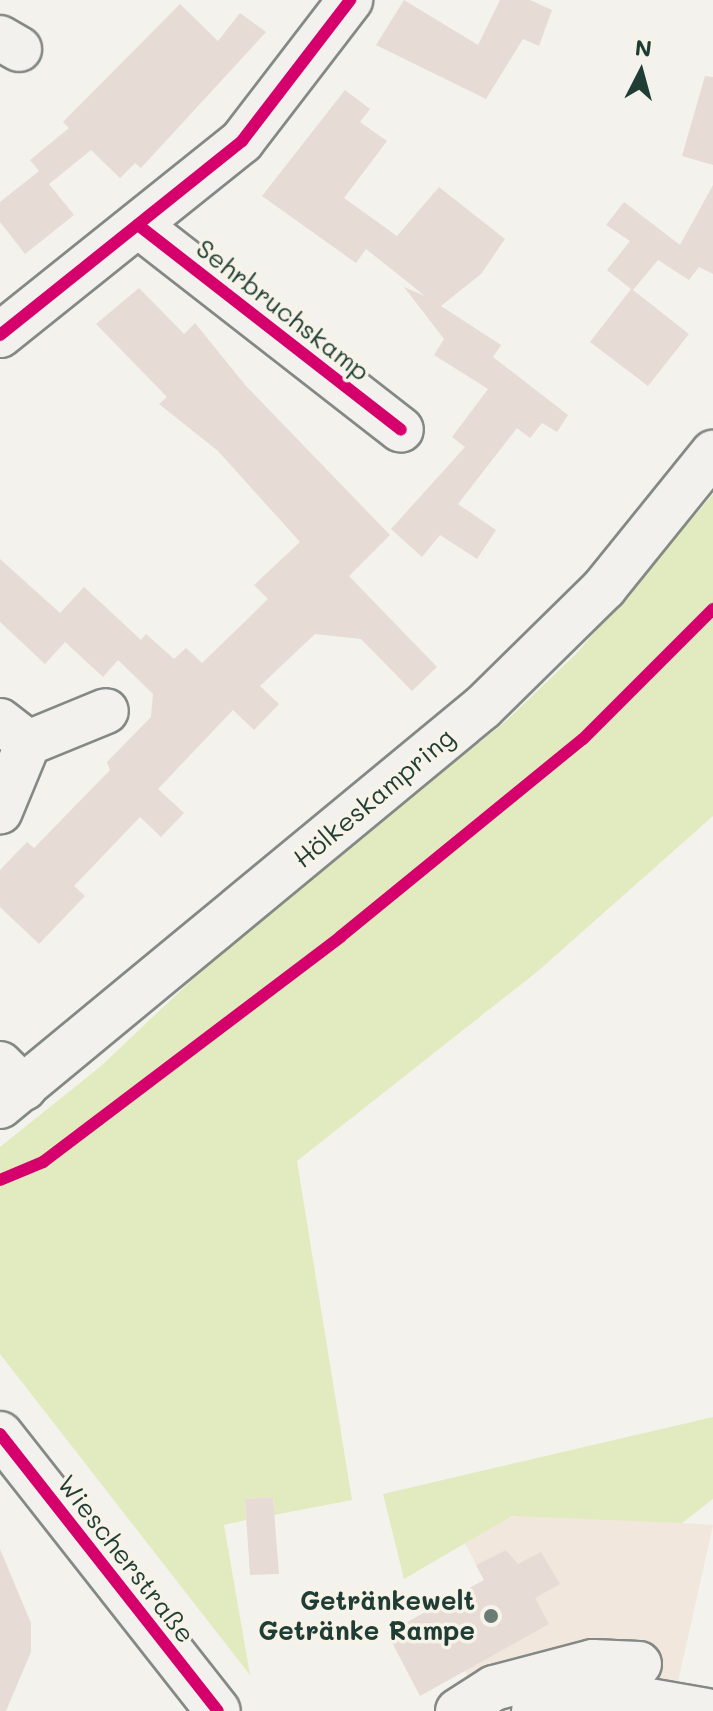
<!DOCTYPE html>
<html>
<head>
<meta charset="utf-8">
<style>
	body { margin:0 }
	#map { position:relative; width:713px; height:1711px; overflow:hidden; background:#f4f2ec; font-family:Mali,sans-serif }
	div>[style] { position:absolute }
	.built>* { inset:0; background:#f2e7dd }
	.green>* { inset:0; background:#e2ebbf }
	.building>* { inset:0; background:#e6dbd5 }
	.roads { filter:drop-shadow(2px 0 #848985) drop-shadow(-2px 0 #848985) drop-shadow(0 2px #848985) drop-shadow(0 -2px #848985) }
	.minor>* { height:44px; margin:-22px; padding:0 22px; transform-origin:22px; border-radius:22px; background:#f2f1ed }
	.major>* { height:44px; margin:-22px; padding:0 22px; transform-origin:22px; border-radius:22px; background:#f2f1ed }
	.cycleway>* { height:12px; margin:-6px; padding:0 6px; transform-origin:6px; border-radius:6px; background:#d6006c }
	.dots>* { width:22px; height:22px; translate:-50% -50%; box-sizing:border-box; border:4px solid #f7f3e8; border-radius:50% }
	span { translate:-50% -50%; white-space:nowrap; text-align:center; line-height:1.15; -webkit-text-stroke:7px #f7f3e8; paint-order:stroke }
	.street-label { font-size:26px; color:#1f3d34 }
	.poi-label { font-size:26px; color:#1f3d34; font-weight:700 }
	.right { translate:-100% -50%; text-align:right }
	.north { position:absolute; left:601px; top:32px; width:80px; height:80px; -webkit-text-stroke:6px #f7f3e8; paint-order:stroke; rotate:6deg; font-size:22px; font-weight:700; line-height:32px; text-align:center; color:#1f3d34 }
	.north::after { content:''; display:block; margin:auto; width:28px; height:36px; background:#1f3d34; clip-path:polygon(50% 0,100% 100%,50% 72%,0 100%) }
</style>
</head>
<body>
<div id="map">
	<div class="built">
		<div style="clip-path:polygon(533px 1513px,713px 1525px,674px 1700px,495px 1711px,472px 1685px,433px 1608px,484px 1580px,465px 1543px,505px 1518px)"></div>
	</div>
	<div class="green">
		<div style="clip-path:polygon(713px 494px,713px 816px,538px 971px,297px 1161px,352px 1500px,274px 1515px,273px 1497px,245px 1499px,246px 1520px,224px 1525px,250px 1675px,0 1354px,0 1147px,101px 1066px,232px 942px,506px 721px,577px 653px)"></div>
		<div style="clip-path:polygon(713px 1417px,713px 1499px,682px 1523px,512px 1516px,404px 1579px,383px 1494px)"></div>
	</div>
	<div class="building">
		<div style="clip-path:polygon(404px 0,478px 45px,500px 0,530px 0,552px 10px,539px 46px,523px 39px,486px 99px,376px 45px)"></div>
		<div style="clip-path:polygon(180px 4px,218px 41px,240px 13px,266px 32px,141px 168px,135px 163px,120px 178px,91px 150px,49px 184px,74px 215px,25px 254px,0 222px,0 202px,39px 171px,30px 160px,69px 128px,63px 122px)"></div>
		<div style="clip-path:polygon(705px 76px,713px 77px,713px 165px,682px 156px)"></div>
		<div style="clip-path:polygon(345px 90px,370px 109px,360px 122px,387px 141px,344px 198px,397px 236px,439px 187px,505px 239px,481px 274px,441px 306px,501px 345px,493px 357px,568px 415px,557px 432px,542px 423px,530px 438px,517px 428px,458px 504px,496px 530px,477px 559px,440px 535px,422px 557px,391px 529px,465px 447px,452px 437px,488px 389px,434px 355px,444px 339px,404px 287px,425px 296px,366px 249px,356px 263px,262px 196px)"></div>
		<div style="clip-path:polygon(713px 185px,713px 274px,699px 267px,689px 280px,658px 260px,633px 290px,689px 334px,648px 386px,590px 342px,631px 289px,607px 270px,630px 241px,606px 225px,624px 202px,680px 245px)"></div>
		<div style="clip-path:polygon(139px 288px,184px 334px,195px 323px,246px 386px,390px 535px,349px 576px,437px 667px,412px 691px,361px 639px,315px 634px,260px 686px,279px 704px,254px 730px,233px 710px,158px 789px,184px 813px,161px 837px,140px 817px,74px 886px,85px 896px,39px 944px,0 907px,0 870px,27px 842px,34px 848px,110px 770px,107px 762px,151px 717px,153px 694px,118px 660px,103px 677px,65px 642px,45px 664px,0 622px,0 559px,60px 613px,84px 587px,141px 640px,146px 634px,174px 659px,186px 648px,202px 663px,268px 599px,254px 585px,300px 542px,218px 451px,159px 404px,167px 397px,96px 324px)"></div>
		<div style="clip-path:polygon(273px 1497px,279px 1574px,250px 1575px,245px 1499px)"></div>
		<div style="clip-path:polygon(0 1549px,31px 1623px,31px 1652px,6px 1711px,0 1711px)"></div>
		<div style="clip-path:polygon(506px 1550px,518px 1564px,541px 1552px,560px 1584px,535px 1598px,549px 1624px,420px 1696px,387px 1633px,484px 1580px,476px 1565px)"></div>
	</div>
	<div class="roads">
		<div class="minor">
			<div style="left:0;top:38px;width:22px;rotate:30deg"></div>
			<div style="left:138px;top:225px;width:333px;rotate:37.9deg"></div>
			<div style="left:0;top:335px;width:310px;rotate:-38.7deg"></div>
			<div style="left:242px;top:141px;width:178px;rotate:-52.5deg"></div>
			<div style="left:0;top:721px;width:36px;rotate:38deg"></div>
			<div style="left:28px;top:743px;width:74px;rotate:112.4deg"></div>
			<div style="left:28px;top:743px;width:84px;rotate:-22.3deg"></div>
			<div style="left:0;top:1064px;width:34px;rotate:45deg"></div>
			<div style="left:458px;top:1711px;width:43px;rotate:-32.6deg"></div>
			<div style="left:494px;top:1688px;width:102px;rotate:-14.7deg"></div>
			<div style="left:593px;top:1662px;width:46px;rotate:2.5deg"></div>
			<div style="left:534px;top:1711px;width:47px;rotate:-20deg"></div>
			<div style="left:578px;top:1695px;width:31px;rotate:-2deg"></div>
			<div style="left:609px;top:1694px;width:99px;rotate:9.8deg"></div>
		</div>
		<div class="major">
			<div style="left:0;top:1106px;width:626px;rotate:-39.56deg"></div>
			<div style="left:483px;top:707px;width:170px;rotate:-44.5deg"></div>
			<div style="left:604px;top:588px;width:174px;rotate:-51.1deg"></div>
			<div style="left:0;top:1434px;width:352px;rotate:51.8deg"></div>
		</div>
	</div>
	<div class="cycleway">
		<div style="left:138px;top:225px;width:333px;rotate:37.9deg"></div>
		<div style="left:0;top:335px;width:310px;rotate:-38.7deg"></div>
		<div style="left:242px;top:141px;width:178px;rotate:-52.5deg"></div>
		<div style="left:0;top:1180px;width:47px;rotate:-22.7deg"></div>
		<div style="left:43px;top:1162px;width:373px;rotate:-37.1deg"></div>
		<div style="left:340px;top:937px;width:313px;rotate:-39.2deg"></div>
		<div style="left:583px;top:739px;width:184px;rotate:-45deg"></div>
		<div style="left:0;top:1434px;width:352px;rotate:51.8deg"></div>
	</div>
	<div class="dots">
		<div style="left:491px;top:1616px;background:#6a7c74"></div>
	</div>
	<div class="street-label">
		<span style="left:283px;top:310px;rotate:38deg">Sehrbruchskamp</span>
		<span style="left:374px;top:798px;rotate:-40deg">Hölkeskampring</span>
		<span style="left:126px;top:1559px;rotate:52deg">Wiescherstraße</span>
	</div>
	<div class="poi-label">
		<span class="right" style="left:475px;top:1616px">Getränkewelt<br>Getränke Rampe</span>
	</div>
	<div class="north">N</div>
</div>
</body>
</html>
